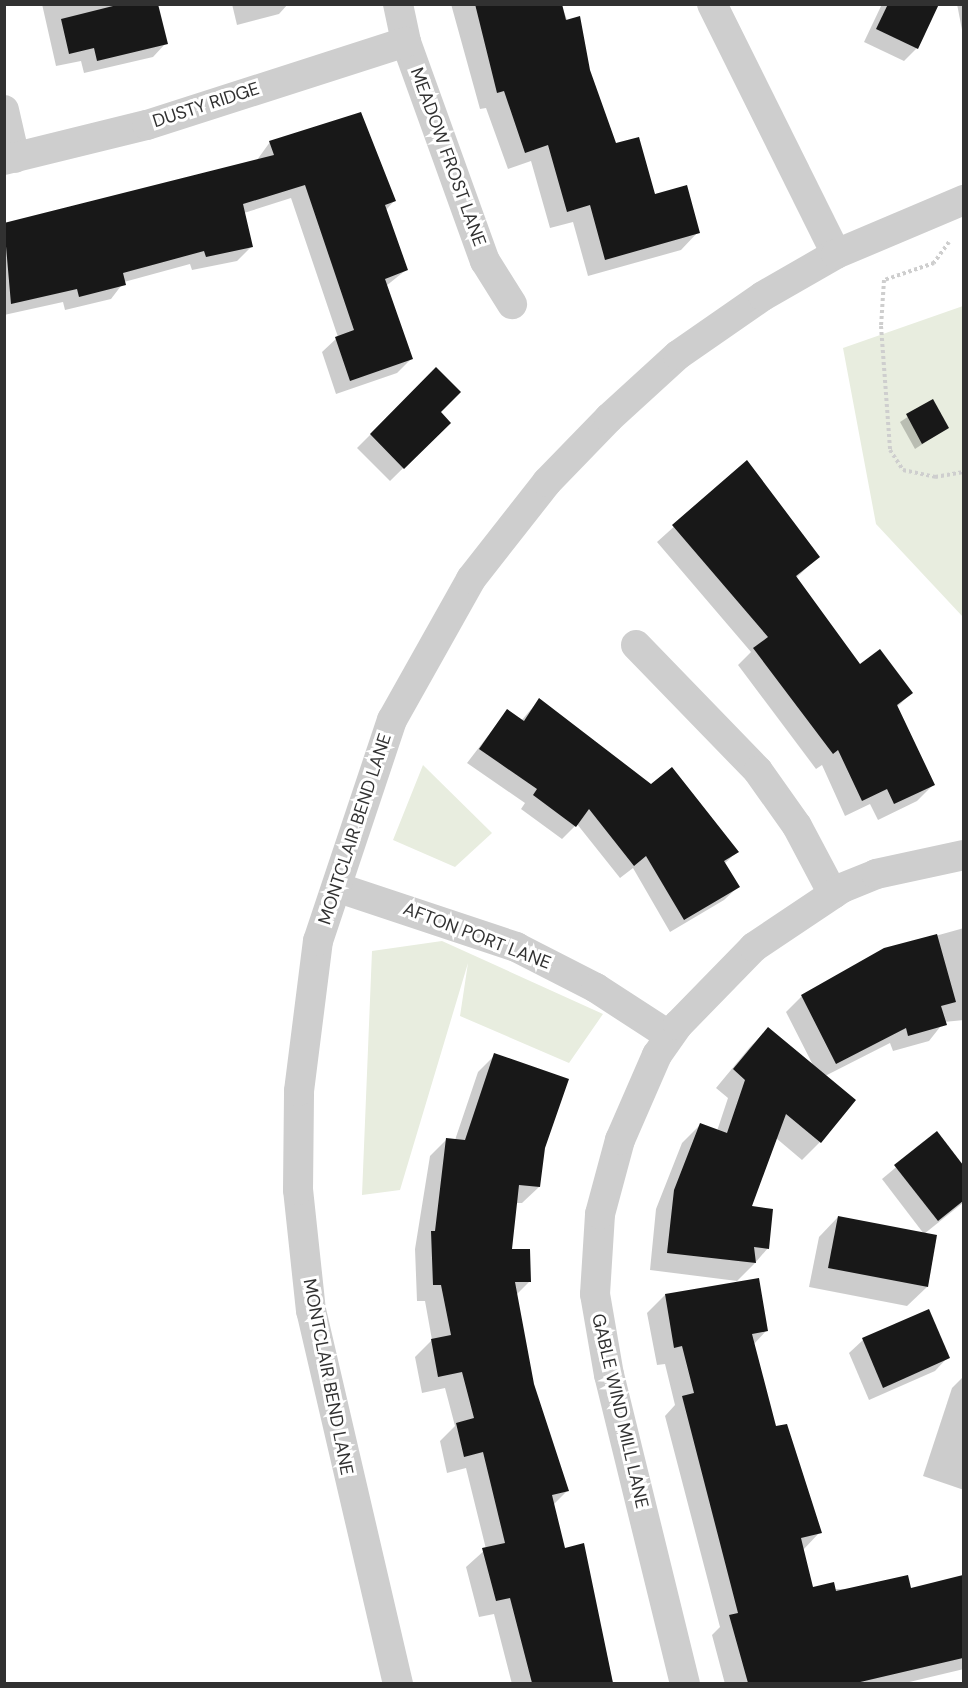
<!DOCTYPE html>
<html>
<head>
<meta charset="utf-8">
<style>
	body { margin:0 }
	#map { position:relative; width:968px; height:1688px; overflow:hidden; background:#fff; font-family:"DM Sans",sans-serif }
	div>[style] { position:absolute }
	.green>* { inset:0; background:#e8eddf }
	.shadow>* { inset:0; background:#0003 }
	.building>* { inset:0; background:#181818 }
	.path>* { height:4px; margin-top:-2px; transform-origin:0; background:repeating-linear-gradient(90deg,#cecece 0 3px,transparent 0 6px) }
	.street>* { height:30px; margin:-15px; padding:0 15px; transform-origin:15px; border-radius:15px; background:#cecece }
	span { translate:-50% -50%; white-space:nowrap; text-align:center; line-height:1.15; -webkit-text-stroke:6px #fff; paint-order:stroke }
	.street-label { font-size:18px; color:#313131 }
	.frame { position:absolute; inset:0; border:6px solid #313131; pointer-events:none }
</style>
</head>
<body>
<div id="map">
	<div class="green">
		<div style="clip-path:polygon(963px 306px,963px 617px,876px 524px,843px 348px)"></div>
		<div style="clip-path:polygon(423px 765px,492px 833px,455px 867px,393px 840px)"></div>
		<div style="clip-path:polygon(442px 941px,603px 1014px,569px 1063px,460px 1016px,468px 963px,400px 1190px,362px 1195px,372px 951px)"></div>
	</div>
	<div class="shadow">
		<div style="clip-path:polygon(42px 4px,157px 4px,166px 43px,153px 57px,84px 73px,81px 61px,56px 66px)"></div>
		<div style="clip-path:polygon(232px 4px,288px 4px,279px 14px,237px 25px)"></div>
		<div style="clip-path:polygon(451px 4px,561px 4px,615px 145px,654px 196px,698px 232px,681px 250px,588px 276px,573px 222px,550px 228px,531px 161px,508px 169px,486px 108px,480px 109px)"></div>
		<div style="clip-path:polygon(882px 4px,938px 4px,917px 48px,904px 61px,864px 42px)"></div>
		<div style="clip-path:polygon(957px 4px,964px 4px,964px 40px)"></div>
		<div style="clip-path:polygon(270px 142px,394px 201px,386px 210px,406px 270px,386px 286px,411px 359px,397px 373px,336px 394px,322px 352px,338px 337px,291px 198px,244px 213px,251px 247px,237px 261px,192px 270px,190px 264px,124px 282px,111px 299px,65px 310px,63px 302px,4px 315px,4px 225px,257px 160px)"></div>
		<div style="clip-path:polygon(436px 369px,439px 412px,449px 423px,390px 481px,357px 448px)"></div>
		<div style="clip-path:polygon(932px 401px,947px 428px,915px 449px,900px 422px)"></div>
		<div style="clip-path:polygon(746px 462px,818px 557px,796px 578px,860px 666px,911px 693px,897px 707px,933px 785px,917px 801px,878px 820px,870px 804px,845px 816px,822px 765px,816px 769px,738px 665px,751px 652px,657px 542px)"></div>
		<div style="clip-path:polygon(539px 700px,737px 852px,724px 864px,738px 887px,724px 900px,670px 932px,633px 868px,620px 878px,577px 824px,562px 839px,521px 809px,525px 803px,467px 763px,507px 711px,521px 721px)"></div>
		<div style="clip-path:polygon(964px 928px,964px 1020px,944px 1022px,929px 1041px,893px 1051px,890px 1043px,825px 1076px,820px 1142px,802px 1160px,776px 1138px,750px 1208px,768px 1248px,755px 1263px,737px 1281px,650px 1270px,656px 1209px,682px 1143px,700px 1125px,717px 1131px,728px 1098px,716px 1088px,750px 1047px,768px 1029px,814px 1067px,786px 1012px,802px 996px,885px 950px)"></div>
		<div style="clip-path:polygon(495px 1055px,544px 1148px,539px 1187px,522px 1203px,515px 1203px,510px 1251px,530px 1281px,516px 1295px,533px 1385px,567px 1491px,553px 1505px,564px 1550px,583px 1545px,613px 1684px,512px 1684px,494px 1614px,479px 1617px,466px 1567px,486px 1549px,466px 1468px,447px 1473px,440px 1441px,455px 1426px,445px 1388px,422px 1393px,415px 1357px,432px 1340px,425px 1301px,417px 1301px,415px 1249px,430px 1156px,447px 1139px,455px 1140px,478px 1072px)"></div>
		<div style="clip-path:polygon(937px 1133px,964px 1167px,964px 1202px,924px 1234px,882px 1179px)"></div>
		<div style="clip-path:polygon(838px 1217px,927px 1287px,907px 1306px,809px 1287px,819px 1237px)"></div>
		<div style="clip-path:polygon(758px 1279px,766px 1331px,753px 1345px,775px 1428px,820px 1532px,803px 1550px,812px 1589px,910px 1589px,964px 1576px,964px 1669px,901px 1684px,725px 1684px,712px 1635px,720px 1627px,665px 1416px,675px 1405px,665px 1364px,657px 1365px,647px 1313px,665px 1295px)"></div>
		<div style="clip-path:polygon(928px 1311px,948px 1357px,935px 1371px,869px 1400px,849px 1353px,863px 1340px)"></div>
		<div style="clip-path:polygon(964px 1376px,964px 1490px,923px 1476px,952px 1388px)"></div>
	</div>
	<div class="building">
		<div style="clip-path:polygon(121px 4px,158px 4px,168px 44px,97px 61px,94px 48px,69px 54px,61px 19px)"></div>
		<div style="clip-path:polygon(475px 4px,562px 4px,566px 20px,580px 16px,590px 70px,616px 143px,639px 137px,655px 194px,687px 185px,700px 233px,605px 260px,590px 205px,567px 212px,548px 145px,525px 153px,504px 91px,497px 93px)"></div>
		<div style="clip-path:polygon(888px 4px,939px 4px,918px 49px,876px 29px)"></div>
		<div style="clip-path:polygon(361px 112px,396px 201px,385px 205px,408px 270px,385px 279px,413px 359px,350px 381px,335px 337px,354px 330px,305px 185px,243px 204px,253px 247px,206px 257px,204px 251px,123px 273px,126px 285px,79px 297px,77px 289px,11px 304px,4px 223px,274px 155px,269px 141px)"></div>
		<div style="clip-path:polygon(436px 367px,461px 392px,441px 412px,451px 423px,404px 469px,370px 434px)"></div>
		<div style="clip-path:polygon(933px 399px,949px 428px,922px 444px,906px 414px)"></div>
		<div style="clip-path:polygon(747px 460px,820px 557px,796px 576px,860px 664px,880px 649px,913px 693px,897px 705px,935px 785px,894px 804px,887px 789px,862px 801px,838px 750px,833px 754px,753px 648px,768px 637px,672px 525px)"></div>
		<div style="clip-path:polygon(539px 698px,651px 784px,672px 767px,739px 852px,724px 861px,740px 887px,684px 920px,646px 856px,634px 866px,589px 809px,576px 827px,533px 795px,537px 789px,479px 749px,507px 709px,524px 721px)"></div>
		<div style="clip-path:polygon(937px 934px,956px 1002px,941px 1006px,947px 1025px,908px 1036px,906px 1028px,836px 1064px,801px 995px,884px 948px)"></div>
		<div style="clip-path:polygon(768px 1027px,856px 1100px,821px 1143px,786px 1114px,752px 1206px,773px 1209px,769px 1249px,754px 1247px,756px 1263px,667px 1253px,674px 1190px,700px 1123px,727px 1133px,745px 1080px,733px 1069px)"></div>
		<div style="clip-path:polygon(494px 1053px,569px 1079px,545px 1148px,540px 1187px,519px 1185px,512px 1249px,530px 1249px,531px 1282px,515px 1282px,534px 1384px,569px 1491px,552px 1495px,565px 1548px,584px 1543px,613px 1683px,532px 1683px,510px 1598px,496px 1601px,482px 1548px,505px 1543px,483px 1452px,464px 1457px,456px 1423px,474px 1418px,462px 1372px,438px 1377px,431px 1339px,451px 1335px,441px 1285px,433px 1285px,431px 1231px,435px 1231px,446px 1138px,465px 1140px)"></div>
		<div style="clip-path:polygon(937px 1131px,963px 1165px,963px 1201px,938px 1221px,894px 1165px)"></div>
		<div style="clip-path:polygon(838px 1216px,937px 1235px,928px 1287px,828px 1268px)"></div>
		<div style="clip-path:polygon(759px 1278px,768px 1331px,752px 1334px,776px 1426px,787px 1424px,822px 1533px,801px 1538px,813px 1587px,834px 1582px,836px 1591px,908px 1575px,911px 1588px,963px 1575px,963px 1658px,856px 1683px,748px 1683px,729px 1615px,738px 1613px,682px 1396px,694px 1393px,682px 1346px,674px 1348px,665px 1294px)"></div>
		<div style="clip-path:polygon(929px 1309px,950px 1358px,883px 1388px,862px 1338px)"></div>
	</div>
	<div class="path">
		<div style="left:949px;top:242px;width:26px;rotate:126deg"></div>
		<div style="left:934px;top:263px;width:53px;rotate:161.2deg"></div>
		<div style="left:884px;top:280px;width:46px;rotate:93.7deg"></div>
		<div style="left:881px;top:326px;width:124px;rotate:85.8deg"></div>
		<div style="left:890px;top:450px;width:24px;rotate:57deg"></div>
		<div style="left:903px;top:470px;width:33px;rotate:12deg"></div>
		<div style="left:935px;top:477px;width:29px;rotate:-10deg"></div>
	</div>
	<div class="street">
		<div style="left:398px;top:4px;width:39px;rotate:78deg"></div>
		<div style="left:406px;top:42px;width:233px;rotate:70.2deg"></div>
		<div style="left:485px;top:261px;width:51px;rotate:57.9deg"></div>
		<div style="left:712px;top:4px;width:279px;rotate:63.6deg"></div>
		<div style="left:4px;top:110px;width:49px;rotate:77.1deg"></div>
		<div style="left:4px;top:160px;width:147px;rotate:-13.8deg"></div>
		<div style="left:147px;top:125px;width:272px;rotate:-17.8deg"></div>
		<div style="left:636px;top:645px;width:175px;rotate:45.9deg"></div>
		<div style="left:758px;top:771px;width:67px;rotate:54.7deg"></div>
		<div style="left:797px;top:826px;width:77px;rotate:62.1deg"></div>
		<div style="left:339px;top:888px;width:187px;rotate:18.4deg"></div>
		<div style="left:516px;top:947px;width:90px;rotate:27.1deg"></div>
		<div style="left:596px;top:988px;width:88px;rotate:33deg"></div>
		<div style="left:398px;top:1684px;width:383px;rotate:-103.1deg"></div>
		<div style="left:311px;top:1311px;width:122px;rotate:-96.1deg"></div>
		<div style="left:298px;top:1190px;width:99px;rotate:-89.4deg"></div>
		<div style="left:299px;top:1091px;width:151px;rotate:-82.8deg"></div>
		<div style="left:318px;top:941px;width:233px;rotate:-71.5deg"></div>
		<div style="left:392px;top:720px;width:162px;rotate:-60.7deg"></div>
		<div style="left:471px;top:579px;width:123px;rotate:-51.9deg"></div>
		<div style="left:547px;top:482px;width:89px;rotate:-45.9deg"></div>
		<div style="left:609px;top:418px;width:93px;rotate:-42.4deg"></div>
		<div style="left:678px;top:355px;width:103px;rotate:-34.8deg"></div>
		<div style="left:763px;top:296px;width:84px;rotate:-29.9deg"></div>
		<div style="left:836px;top:254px;width:139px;rotate:-22.9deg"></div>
		<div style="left:685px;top:1684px;width:318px;rotate:-103.8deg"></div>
		<div style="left:609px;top:1375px;width:82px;rotate:-99.8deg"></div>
		<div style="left:595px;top:1294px;width:80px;rotate:-86.4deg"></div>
		<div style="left:600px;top:1214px;width:77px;rotate:-74.9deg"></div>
		<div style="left:620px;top:1140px;width:93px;rotate:-66.5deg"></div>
		<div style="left:657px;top:1055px;width:37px;rotate:-55deg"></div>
		<div style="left:678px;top:1025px;width:109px;rotate:-45.7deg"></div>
		<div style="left:754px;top:947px;width:106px;rotate:-33.8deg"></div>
		<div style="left:842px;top:888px;width:37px;rotate:-22deg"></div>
		<div style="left:876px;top:874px;width:90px;rotate:-12.2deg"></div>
	</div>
	<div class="street-label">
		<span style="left:206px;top:105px;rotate:-18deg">DUSTY RIDGE</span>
		<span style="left:448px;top:157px;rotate:70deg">MEADOW FROST LANE</span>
		<span style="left:355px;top:829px;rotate:-72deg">MONTCLAIR BEND LANE</span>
		<span style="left:477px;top:936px;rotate:21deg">AFTON PORT LANE</span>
		<span style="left:328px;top:1377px;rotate:79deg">MONTCLAIR BEND LANE</span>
		<span style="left:620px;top:1411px;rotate:77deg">GABLE WIND MILL LANE</span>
	</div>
	<div class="frame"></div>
</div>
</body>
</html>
